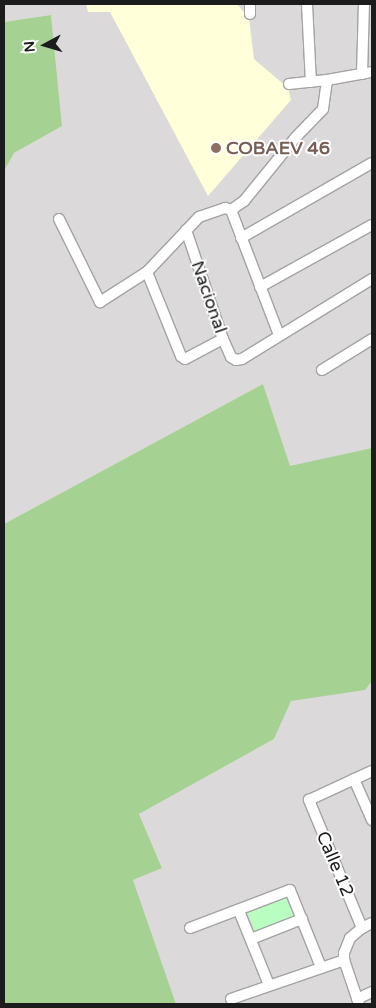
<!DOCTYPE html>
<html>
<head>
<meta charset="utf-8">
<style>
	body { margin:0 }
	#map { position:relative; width:376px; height:1008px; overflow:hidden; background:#efeae1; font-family:"Varela Round",sans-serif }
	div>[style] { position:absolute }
	.residential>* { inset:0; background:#dbd9d9 }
	.education>* { inset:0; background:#ffffda }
	.forest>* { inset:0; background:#a5d193 }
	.park>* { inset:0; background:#bafdc0 }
	.roads { filter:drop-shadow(1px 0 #a3a3a3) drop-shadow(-1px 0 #a3a3a3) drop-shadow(0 1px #a3a3a3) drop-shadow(0 -1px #a3a3a3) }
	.minor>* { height:10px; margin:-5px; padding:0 5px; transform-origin:5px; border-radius:5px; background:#fff }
	.dots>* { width:14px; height:14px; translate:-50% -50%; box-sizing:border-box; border:2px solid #fff; border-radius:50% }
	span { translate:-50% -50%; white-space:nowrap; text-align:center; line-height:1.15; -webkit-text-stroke:4px #fff; paint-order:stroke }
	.education-label { font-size:18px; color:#785e54; font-weight:700 }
	.left { translate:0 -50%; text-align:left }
	.street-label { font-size:18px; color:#1c1c1c }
	.frame { position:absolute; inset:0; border:5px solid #1c1c1c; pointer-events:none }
	.north { position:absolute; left:20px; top:20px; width:50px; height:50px; -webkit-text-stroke:4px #fff; paint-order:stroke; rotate:264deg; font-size:14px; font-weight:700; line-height:20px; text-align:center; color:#1c1c1c }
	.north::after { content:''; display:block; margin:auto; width:18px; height:22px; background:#1c1c1c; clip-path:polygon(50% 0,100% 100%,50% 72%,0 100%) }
</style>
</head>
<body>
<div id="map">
	<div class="residential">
		<div style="clip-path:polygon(4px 4px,372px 4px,372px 448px,290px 467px,263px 384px,4px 524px,4px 171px,14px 153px,62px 126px,51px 15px,4px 22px)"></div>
		<div style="clip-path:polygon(372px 681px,372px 1004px,176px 1004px,133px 880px,162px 867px,139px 814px,274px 739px,291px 700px,365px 690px)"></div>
	</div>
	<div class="education">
		<div style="clip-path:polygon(86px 4px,237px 4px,249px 18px,254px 59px,288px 88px,291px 100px,208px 196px,110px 12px,88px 12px)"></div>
	</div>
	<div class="forest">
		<div style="clip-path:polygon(51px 15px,62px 126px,14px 153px,4px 171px,4px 22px)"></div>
		<div style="clip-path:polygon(263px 384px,290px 466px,372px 448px,372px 681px,365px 690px,291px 701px,274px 739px,139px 814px,162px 868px,133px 880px,176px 1004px,4px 1004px,4px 524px)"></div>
	</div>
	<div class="park">
		<div style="clip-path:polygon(286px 895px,295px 918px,256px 934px,247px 911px)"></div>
	</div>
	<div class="roads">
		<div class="minor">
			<div style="left:250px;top:4px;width:10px;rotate:90deg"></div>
			<div style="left:307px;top:4px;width:78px;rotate:87.1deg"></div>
			<div style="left:362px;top:74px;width:70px;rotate:-88.4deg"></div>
			<div style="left:289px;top:84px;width:38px;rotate:-6deg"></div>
			<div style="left:327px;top:80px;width:46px;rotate:-10.1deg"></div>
			<div style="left:231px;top:210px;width:134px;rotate:69deg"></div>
			<div style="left:59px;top:219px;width:93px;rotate:63.7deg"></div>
			<div style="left:100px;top:302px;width:56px;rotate:-32.6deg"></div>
			<div style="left:147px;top:272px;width:76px;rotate:-46.6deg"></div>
			<div style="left:199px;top:217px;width:28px;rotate:-19deg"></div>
			<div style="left:225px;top:208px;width:6px;rotate:18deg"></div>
			<div style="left:231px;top:210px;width:16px;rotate:-35deg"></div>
			<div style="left:244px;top:201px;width:82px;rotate:-50.9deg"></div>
			<div style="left:296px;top:137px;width:39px;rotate:-46deg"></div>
			<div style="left:323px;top:109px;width:29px;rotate:-82deg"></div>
			<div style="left:186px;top:230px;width:115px;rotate:71.3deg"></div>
			<div style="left:223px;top:339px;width:20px;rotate:66deg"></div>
			<div style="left:231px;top:357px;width:6px;rotate:31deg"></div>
			<div style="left:236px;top:360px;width:6px;rotate:-9deg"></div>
			<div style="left:242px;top:359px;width:153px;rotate:-31.6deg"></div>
			<div style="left:241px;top:238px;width:151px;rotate:-29.8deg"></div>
			<div style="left:147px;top:272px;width:91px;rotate:68deg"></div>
			<div style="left:181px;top:356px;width:5px;rotate:37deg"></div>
			<div style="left:185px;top:359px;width:43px;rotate:-27.8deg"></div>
			<div style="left:260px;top:287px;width:128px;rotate:-29deg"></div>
			<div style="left:322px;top:370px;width:59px;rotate:-31.8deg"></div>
			<div style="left:354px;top:779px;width:45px;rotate:66.3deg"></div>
			<div style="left:239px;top:911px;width:80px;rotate:67.9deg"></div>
			<div style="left:190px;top:928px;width:107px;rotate:-20.8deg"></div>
			<div style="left:290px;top:890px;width:83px;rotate:68.1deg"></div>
			<div style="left:362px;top:928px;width:139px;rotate:-112.5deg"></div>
			<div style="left:309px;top:800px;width:69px;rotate:-24.7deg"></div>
			<div style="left:251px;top:939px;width:55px;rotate:-21.4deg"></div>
			<div style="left:231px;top:999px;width:120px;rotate:-19deg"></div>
			<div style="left:357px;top:999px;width:17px;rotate:-25deg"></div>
			<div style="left:359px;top:1004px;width:46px;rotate:-108.8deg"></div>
			<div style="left:344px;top:960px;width:7px;rotate:-90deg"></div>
			<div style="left:344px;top:953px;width:16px;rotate:-68deg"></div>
			<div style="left:350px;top:938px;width:16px;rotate:-40deg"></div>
			<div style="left:362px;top:928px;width:11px;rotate:-27deg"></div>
		</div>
	</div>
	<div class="dots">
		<div style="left:216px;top:148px;background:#8d6e63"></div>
	</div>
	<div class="education-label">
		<span class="left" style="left:226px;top:148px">COBAEV 46</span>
	</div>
	<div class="street-label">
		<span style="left:209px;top:297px;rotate:71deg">Nacional</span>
		<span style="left:335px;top:864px;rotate:67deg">Calle 12</span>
	</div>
	<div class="frame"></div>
	<div class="north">N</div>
</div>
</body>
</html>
